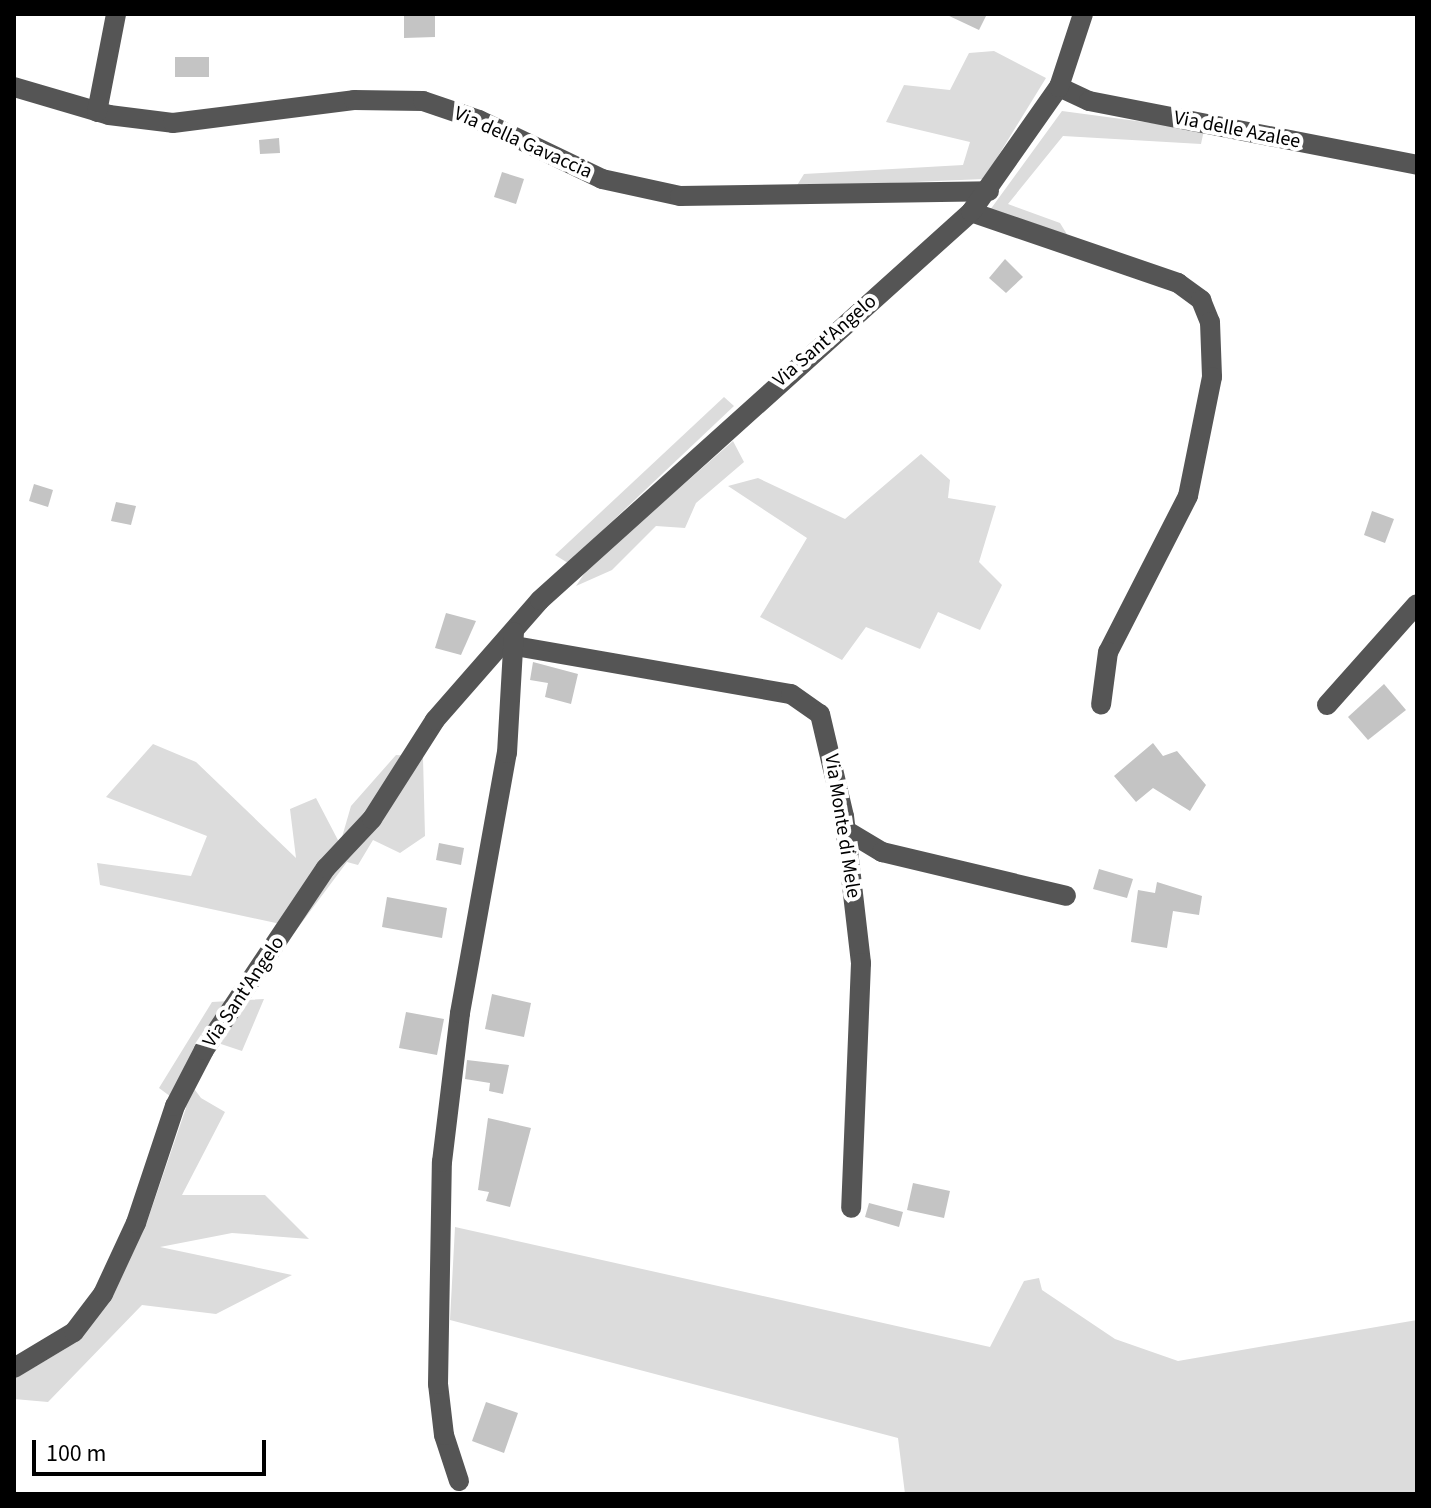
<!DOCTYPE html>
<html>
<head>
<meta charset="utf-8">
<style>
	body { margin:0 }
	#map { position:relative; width:1431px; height:1508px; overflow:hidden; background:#fff; font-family:"Source Sans 3",sans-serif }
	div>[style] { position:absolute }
	.green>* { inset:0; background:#dcdcdc }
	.building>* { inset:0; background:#c4c4c4 }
	.minor>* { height:20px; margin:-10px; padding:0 10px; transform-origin:10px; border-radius:10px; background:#555 }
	span { translate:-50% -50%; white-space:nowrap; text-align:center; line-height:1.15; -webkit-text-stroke:8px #fff; paint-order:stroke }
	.street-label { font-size:20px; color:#000 }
	.frame { position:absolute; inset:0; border:16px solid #000; pointer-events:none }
	.scale { position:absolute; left:32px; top:1440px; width:234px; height:36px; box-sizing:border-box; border:4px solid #000; border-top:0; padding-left:10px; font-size:24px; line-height:28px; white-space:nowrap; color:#000; -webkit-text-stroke:6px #fff; paint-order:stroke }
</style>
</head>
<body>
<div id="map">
	<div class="green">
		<div style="clip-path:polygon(994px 51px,1046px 78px,984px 179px,796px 187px,804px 174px,963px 165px,970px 142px,886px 122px,904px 85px,950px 90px,969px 53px)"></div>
		<div style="clip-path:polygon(1062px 111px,1204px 130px,1201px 144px,1063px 136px,1008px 204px,1060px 223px,1068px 236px,990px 210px)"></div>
		<div style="clip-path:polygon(724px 397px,734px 406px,568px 563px,555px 555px)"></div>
		<div style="clip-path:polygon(733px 441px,744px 462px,696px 503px,685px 528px,656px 526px,612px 570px,576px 586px,588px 568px)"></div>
		<div style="clip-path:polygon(921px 454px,950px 480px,948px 498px,996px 506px,979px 562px,1002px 585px,980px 630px,938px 612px,920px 649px,866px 627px,842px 660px,760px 617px,807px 538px,728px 486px,758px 478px,845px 519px)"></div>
		<div style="clip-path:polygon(153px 744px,196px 762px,296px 858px,290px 809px,316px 798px,340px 844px,351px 806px,396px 755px,423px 757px,425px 836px,400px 853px,373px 840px,358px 865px,347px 862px,294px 933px,276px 923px,100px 885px,97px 863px,191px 876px,207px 836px,106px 797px)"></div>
		<div style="clip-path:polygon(264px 999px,242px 1051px,203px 1038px,183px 1074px,201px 1098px,225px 1112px,182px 1195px,265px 1195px,309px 1239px,232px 1233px,160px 1247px,292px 1275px,216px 1314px,142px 1305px,48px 1402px,14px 1399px,14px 1379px,65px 1349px,147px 1222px,186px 1108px,159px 1088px,212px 1002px)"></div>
		<div style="clip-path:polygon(455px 1227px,990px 1347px,1024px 1281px,1039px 1278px,1042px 1290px,1115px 1339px,1178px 1361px,1417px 1320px,1417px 1494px,905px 1494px,898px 1438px,450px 1320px)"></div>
	</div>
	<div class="building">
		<div style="clip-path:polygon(404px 14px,435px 14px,435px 37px,404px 38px)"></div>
		<div style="clip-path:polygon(945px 14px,987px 14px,979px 30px)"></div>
		<div style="clip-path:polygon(175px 57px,209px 57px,209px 77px,175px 77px)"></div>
		<div style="clip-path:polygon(279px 138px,280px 153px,260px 154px,259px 140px)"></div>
		<div style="clip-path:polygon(502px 172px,524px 179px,516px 204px,494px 197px)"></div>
		<div style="clip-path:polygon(1005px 259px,1023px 277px,1006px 293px,989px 278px)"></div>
		<div style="clip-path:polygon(34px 484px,53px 490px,48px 507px,29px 501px)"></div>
		<div style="clip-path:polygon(116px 502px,136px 506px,131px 525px,111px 521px)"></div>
		<div style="clip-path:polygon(1372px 511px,1394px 519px,1385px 543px,1364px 535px)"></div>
		<div style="clip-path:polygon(446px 613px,476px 621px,461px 655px,435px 648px)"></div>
		<div style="clip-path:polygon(533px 662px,578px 674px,571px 704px,545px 697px,548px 683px,530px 680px)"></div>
		<div style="clip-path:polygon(1384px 684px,1406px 710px,1368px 740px,1348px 717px)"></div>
		<div style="clip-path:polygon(1153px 743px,1163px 756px,1177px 751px,1206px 785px,1190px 811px,1153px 788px,1136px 802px,1114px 776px)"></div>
		<div style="clip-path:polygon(439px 843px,464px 848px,461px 865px,436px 860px)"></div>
		<div style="clip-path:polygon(1099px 869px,1133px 879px,1127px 898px,1093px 889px)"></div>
		<div style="clip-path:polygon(1157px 882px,1202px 896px,1199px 915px,1173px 911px,1167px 948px,1131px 942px,1138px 890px,1155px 893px)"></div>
		<div style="clip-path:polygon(387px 897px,447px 908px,442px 938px,382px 927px)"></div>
		<div style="clip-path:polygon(492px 994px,531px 1003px,524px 1037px,485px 1029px)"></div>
		<div style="clip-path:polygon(406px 1012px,444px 1019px,437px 1055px,399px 1048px)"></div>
		<div style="clip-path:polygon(467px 1060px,509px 1065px,503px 1094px,489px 1091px,490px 1083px,465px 1079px)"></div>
		<div style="clip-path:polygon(488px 1118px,531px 1128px,510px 1207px,486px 1201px,489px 1192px,478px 1190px)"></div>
		<div style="clip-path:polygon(913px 1183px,950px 1191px,944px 1218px,907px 1210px)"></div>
		<div style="clip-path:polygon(869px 1203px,903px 1212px,899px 1227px,865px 1217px)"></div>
		<div style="clip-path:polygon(486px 1402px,518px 1413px,504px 1453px,472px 1441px)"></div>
	</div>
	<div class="minor">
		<div style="left:14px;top:87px;width:99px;rotate:16.4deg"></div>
		<div style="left:109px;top:115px;width:64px;rotate:7.1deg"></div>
		<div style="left:173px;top:123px;width:182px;rotate:-7.2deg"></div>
		<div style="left:354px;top:100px;width:69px;rotate:0.8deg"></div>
		<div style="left:423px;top:101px;width:59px;rotate:18.7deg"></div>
		<div style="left:479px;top:120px;width:136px;rotate:25.6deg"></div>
		<div style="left:602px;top:179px;width:80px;rotate:12.3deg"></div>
		<div style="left:680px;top:196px;width:309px;rotate:-0.9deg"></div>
		<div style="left:1059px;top:87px;width:33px;rotate:25deg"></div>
		<div style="left:1089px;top:101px;width:334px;rotate:11deg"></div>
		<div style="left:97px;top:112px;width:100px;rotate:-79deg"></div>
		<div style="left:971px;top:212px;width:219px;rotate:18.9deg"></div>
		<div style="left:1178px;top:283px;width:29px;rotate:36deg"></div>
		<div style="left:1201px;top:300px;width:24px;rotate:68deg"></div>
		<div style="left:1210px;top:322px;width:55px;rotate:87.9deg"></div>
		<div style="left:1212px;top:377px;width:121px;rotate:101.4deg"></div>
		<div style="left:1188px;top:496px;width:175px;rotate:117.1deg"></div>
		<div style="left:1108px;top:652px;width:53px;rotate:97.5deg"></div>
		<div style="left:515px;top:646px;width:280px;rotate:9.9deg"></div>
		<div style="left:791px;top:694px;width:35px;rotate:35deg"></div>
		<div style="left:820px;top:714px;width:105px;rotate:76.8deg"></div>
		<div style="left:844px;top:816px;width:148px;rotate:83.4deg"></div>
		<div style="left:861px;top:963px;width:245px;rotate:92.3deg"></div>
		<div style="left:1327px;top:705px;width:135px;rotate:-48.3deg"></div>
		<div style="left:847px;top:831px;width:41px;rotate:31deg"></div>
		<div style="left:882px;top:852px;width:189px;rotate:13.4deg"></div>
		<div style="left:14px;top:1368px;width:70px;rotate:-31deg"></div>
		<div style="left:74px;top:1332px;width:48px;rotate:-52.7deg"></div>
		<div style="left:103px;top:1294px;width:78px;rotate:-65.1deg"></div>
		<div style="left:136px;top:1223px;width:123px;rotate:-71.6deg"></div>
		<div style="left:175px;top:1106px;width:63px;rotate:-62.6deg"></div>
		<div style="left:204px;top:1050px;width:219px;rotate:-56.2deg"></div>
		<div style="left:326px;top:868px;width:67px;rotate:-46.8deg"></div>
		<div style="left:372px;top:819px;width:117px;rotate:-57.5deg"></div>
		<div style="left:435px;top:720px;width:159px;rotate:-48.8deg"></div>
		<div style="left:540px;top:600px;width:580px;rotate:-41.99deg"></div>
		<div style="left:971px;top:212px;width:153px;rotate:-54.9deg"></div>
		<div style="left:1059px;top:87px;width:77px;rotate:-71.8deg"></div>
		<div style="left:459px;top:1481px;width:48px;rotate:-108.1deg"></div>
		<div style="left:444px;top:1435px;width:51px;rotate:-96.7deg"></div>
		<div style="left:438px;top:1384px;width:222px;rotate:-89deg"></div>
		<div style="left:442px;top:1162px;width:150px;rotate:-83.1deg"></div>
		<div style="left:460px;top:1013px;width:264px;rotate:-79.8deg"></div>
		<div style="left:507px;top:753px;width:121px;rotate:-86.7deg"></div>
	</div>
	<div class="street-label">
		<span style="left:1237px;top:130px;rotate:11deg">Via delle Azalee</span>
		<span style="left:523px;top:143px;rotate:24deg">Via della Gavaccia</span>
		<span style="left:825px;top:341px;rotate:-41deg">Via Sant'Angelo</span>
		<span style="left:842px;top:826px;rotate:81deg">Via Monte di Mele</span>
		<span style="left:244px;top:992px;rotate:-56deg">Via Sant'Angelo</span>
	</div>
	<div class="frame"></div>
	<div class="scale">100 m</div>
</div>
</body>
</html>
